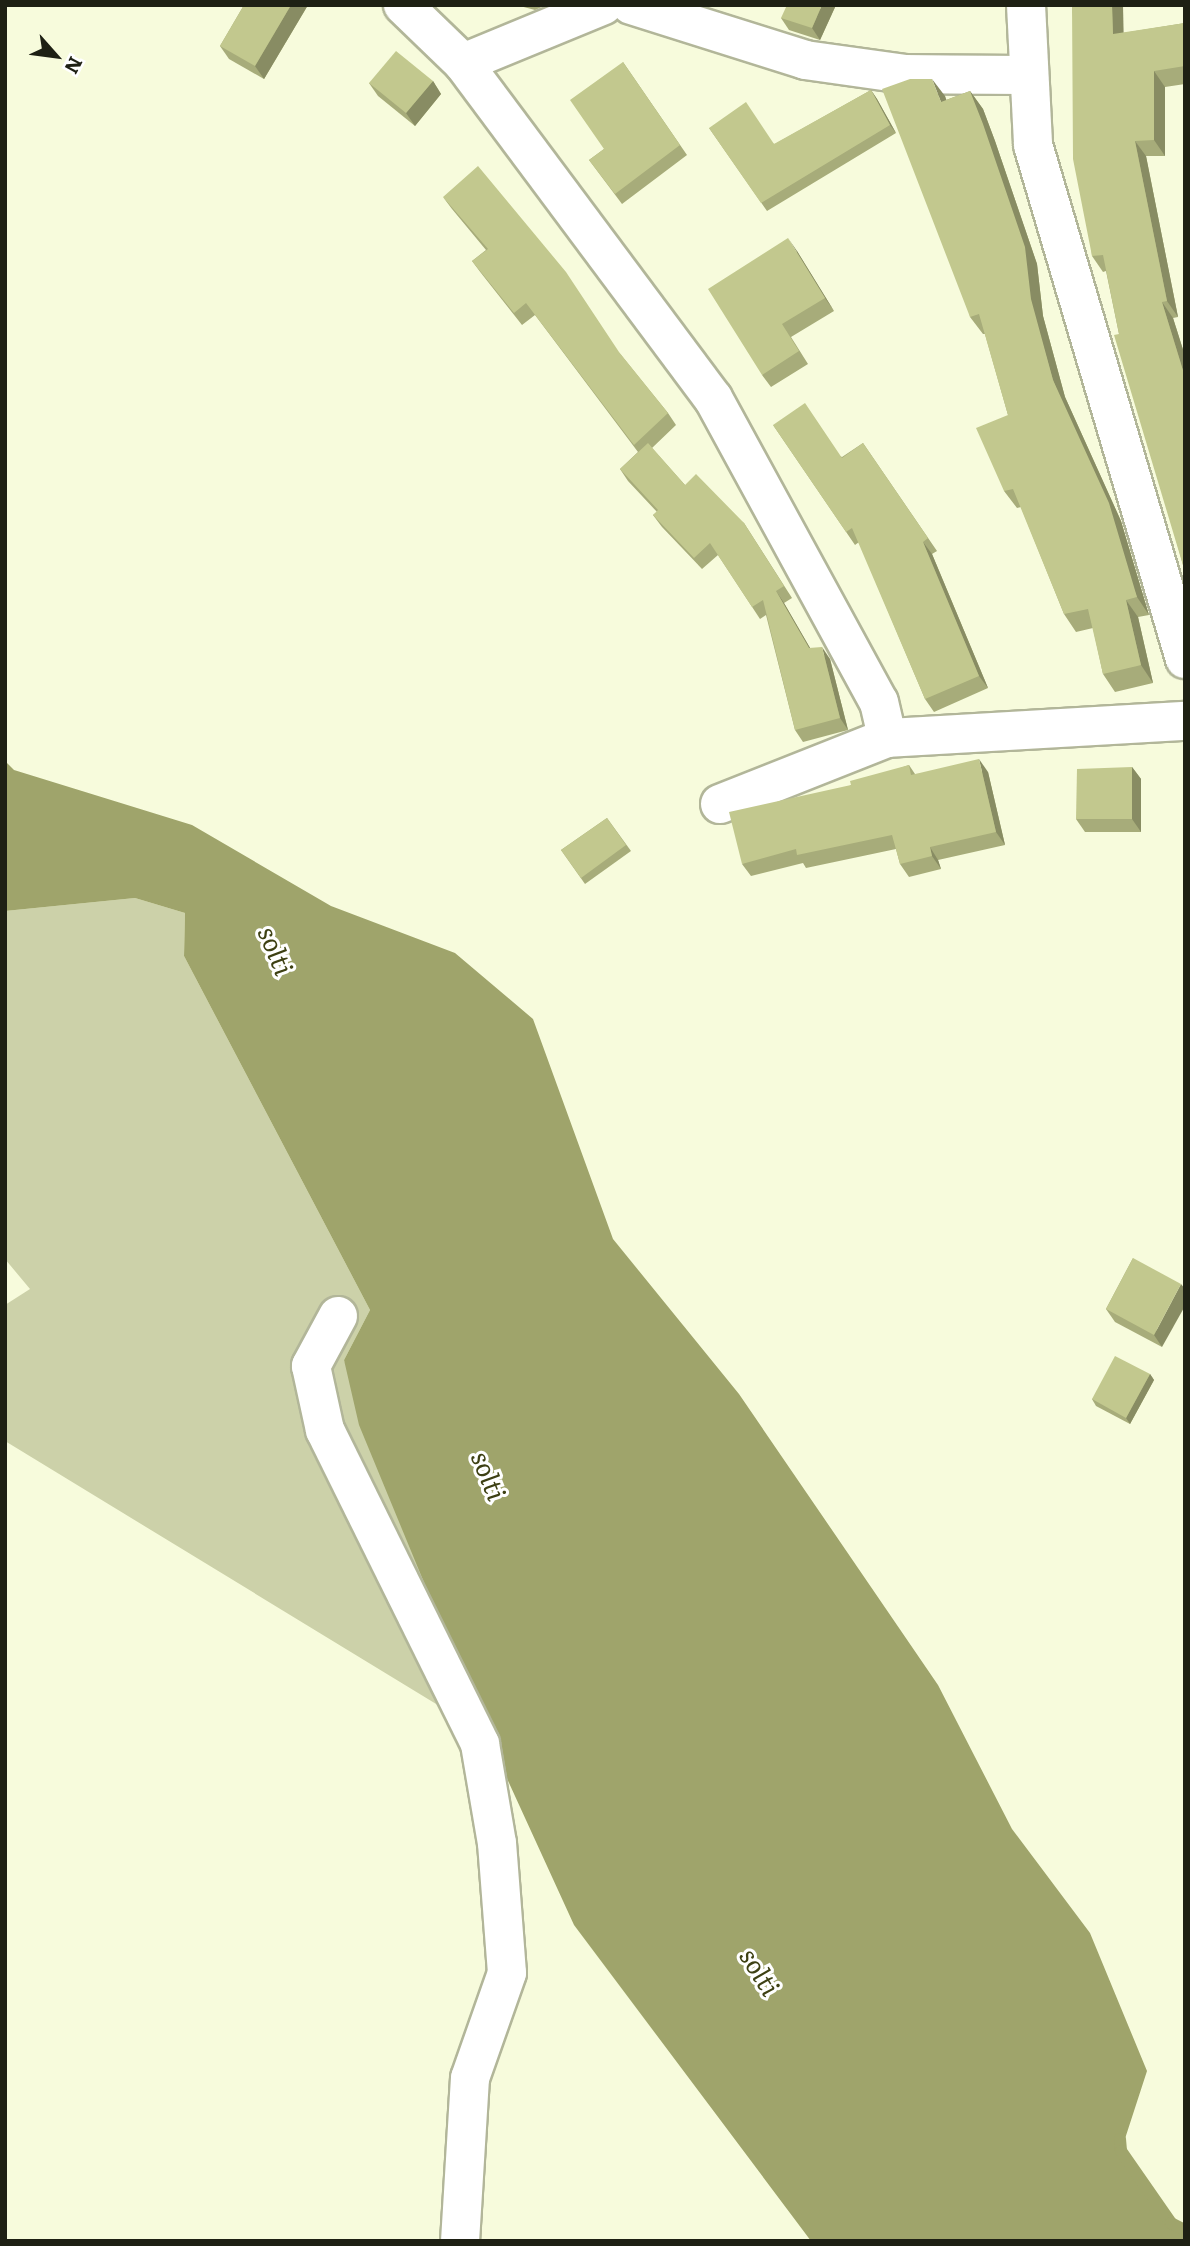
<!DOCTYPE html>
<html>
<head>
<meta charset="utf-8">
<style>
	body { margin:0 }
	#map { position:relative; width:1190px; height:2246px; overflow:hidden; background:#f7fbdc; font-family:Literata,serif }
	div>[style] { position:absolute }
	.green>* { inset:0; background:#ccd1a9 }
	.water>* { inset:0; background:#9fa46b }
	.stream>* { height:12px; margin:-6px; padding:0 6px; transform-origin:6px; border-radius:6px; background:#9fa46b }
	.roads { filter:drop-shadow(2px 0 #b2b699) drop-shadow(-2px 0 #b2b699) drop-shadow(0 2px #b2b699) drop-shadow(0 -2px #b2b699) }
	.minor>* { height:38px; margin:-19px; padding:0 19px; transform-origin:19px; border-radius:19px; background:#fff }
	.wall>* { inset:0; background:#a7ac7a }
	.shaded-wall>* { inset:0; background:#888c63 }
	.building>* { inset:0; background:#c2c88e }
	span { translate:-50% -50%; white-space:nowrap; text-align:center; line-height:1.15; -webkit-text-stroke:6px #fff; paint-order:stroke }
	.water-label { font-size:26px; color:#3d4013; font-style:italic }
	.frame { position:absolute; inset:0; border:7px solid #1e2014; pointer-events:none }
	.north { position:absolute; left:21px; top:21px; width:70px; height:70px; -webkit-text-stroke:5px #fff; paint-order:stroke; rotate:118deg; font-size:19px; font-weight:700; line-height:28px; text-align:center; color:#1e2014 }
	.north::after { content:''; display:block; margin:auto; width:24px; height:32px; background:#1e2014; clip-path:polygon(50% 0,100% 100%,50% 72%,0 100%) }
</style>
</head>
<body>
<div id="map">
	<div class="green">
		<div style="clip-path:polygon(135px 898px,185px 913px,184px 956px,370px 1310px,344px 1360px,487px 1735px,5px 1441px,5px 1305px,30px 1289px,5px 1259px,5px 911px)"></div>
	</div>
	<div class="water">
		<div style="clip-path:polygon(5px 761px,14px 770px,192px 825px,331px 906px,455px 953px,533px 1019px,613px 1239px,739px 1394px,938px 1685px,1012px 1829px,1090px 1933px,1147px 2071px,1121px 2151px,1171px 2223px,1185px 2230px,1185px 2241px,811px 2241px,574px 1925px,487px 1735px,359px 1425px,344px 1360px,370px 1310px,184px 956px,185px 913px,135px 898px,5px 911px)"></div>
	</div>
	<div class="stream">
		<div style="left:1120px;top:2139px;width:12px;rotate:85deg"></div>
		<div style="left:1121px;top:2151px;width:88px;rotate:55.2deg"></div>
		<div style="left:1171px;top:2223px;width:16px;rotate:27deg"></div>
	</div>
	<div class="roads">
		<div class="minor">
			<div style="left:403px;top:5px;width:83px;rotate:44deg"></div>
			<div style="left:463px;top:63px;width:418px;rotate:53.3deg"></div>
			<div style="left:713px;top:398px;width:346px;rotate:61.4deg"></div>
			<div style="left:879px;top:702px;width:37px;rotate:77deg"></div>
			<div style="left:631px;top:5px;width:182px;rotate:17.5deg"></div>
			<div style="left:805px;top:60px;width:100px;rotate:8deg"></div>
			<div style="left:904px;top:74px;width:122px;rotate:0.5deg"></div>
			<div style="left:1026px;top:5px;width:140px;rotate:87.1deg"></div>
			<div style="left:1033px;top:145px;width:536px;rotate:73.53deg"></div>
			<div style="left:463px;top:63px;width:152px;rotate:-22.4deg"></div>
			<div style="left:720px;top:804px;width:180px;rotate:-21.6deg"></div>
			<div style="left:887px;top:738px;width:298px;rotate:-3.3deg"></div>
			<div style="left:338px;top:1316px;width:57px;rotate:118.4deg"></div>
			<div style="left:311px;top:1366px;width:66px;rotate:77.7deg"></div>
			<div style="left:325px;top:1430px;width:350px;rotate:63.7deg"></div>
			<div style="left:480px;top:1744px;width:100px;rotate:80.3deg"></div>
			<div style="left:497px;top:1843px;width:130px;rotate:85.6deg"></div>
			<div style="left:507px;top:1973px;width:111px;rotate:109.4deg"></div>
			<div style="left:470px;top:2078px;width:163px;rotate:93.5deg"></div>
		</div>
	</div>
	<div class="wall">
		<div style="clip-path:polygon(244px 5px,308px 5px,264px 79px,229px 59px,220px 46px)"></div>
		<div style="clip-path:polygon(516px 5px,546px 5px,535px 10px)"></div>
		<div style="clip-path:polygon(836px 5px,820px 40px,789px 30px,781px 18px)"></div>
		<div style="clip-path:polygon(1072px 5px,1123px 5px,1123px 33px,1185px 23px,1185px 84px,1165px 87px,1165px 156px,1146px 156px,1178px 317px,1173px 318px,1185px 356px,1185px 572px,1119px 334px,1106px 271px,1103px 272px,1092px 256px)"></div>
		<div style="clip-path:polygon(623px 62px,687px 155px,622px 204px,589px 160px,604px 149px)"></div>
		<div style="clip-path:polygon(433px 81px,441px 94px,415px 126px,378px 96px,369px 83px)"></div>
		<div style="clip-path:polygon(871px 90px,877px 99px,896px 133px,767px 211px,709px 128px,775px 144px)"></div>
		<div style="clip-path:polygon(970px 91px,983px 109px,995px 141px,1037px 264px,1043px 316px,1065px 397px,1121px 521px,1149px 615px,1138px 617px,1153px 683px,1115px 692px,1103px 674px,1093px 628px,1076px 632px,1064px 614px,1021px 507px,1017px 508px,1004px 491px,1008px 415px,985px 334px,983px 334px,970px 317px,945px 96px,946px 100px)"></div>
		<div style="clip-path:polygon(443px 197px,621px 355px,668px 413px,676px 425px,652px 448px,685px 485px,744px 523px,792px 598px,784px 603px,810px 648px,830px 659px,848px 730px,803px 742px,795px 730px,766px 615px,760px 619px,718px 555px,702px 569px,662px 527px,653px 515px,657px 512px,628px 481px,620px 469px,638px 452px,535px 315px,522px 325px,481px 273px,472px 261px,486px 250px,452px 209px)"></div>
		<div style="clip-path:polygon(797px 251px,834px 311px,791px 337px,808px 364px,771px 387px,762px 375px)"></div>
		<div style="clip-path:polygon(773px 425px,842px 457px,863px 443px,937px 551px,932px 554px,988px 688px,934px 712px,925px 699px,859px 542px,855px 545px)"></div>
		<div style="clip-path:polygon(909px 765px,915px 774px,988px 772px,1005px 845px,938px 860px,941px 869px,909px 877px,900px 864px,896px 849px,806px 868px,803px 863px,751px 876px,742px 864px,851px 785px)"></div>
		<div style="clip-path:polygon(1132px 767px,1141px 779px,1141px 832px,1085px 832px,1076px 819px)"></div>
		<div style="clip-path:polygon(607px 818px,631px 851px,585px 884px,561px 850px)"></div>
		<div style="clip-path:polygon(1133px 1258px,1162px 1347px,1115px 1322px,1106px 1309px)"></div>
		<div style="clip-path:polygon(1150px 1374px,1154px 1380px,1130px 1424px,1096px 1406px,1092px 1399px)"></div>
	</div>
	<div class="shaded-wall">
		<div style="clip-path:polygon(291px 5px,308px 5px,264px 79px,255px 66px)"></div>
		<div style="clip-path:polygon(822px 5px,836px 5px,820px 40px,812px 28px)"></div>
		<div style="clip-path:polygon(1112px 5px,1123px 5px,1124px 50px,1113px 34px)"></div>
		<div style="clip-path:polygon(1154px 71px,1165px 87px,1165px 156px,1154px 140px)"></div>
		<div style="clip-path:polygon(932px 79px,945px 96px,953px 119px,941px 102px)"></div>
		<div style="clip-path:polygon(433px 81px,441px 94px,415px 126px,406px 113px)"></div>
		<div style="clip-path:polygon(871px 90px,877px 99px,896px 133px,890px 125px)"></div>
		<div style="clip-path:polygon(970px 91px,983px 109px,995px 141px,1037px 264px,1043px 316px,1065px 397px,1121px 521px,1149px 615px,1137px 597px,1053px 380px)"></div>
		<div style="clip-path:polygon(1135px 141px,1146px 156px,1178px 317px,1167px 301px)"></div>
		<div style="clip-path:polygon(788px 238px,797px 251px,834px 311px,825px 298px)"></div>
		<div style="clip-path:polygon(1162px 302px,1173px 318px,1185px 356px,1185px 377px)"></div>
		<div style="clip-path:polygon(923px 542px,932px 554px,988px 688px,979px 676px)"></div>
		<div style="clip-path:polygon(776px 591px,784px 603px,817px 660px,809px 648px)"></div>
		<div style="clip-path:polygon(1126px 600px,1138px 617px,1153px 683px,1141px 665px)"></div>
		<div style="clip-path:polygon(822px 647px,830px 659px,848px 730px,840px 718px)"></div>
		<div style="clip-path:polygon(979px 759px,988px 772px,1005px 845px,996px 832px)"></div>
		<div style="clip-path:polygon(1132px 767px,1141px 779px,1141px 832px,1132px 819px)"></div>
		<div style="clip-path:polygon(930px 847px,938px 860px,941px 869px,932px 856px)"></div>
		<div style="clip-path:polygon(1181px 1284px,1185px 1289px,1185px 1306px,1162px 1347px,1154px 1335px)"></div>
		<div style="clip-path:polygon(1150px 1374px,1154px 1380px,1130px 1424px,1126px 1418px)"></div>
	</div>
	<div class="building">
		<div style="clip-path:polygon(244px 5px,291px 5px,255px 66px,220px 46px)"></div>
		<div style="clip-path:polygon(787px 5px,822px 5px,812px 28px,781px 18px)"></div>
		<div style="clip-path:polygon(1072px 5px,1112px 5px,1113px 34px,1185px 23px,1185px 66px,1154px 71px,1154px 140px,1135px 141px,1167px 301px,1162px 302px,1185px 377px,1185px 572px,1114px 335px,1119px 334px,1103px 255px,1092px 256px,1073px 159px)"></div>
		<div style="clip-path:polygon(396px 51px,433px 81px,406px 113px,369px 83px)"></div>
		<div style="clip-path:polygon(623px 62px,680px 145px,615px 194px,589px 160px,604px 149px,570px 100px)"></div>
		<div style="clip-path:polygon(910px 79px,932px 79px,941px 102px,970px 91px,983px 124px,1025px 247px,1031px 299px,1053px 380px,1109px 503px,1137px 597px,1126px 600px,1141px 665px,1103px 674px,1088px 609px,1064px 614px,1013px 489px,1004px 491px,976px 428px,1008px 415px,979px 314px,970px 317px,882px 89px)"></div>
		<div style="clip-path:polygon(871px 90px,890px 125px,761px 203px,709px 128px,746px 102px,774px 144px)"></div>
		<div style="clip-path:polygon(478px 166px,566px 272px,619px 352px,668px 413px,634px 445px,526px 303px,514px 313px,472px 261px,488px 249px,443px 197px)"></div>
		<div style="clip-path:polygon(788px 238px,825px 298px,782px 324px,799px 351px,762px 375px,708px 289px)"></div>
		<div style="clip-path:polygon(805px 403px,842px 458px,863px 443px,928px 538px,923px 542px,979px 676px,925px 699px,852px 528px,846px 532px,773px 425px)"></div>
		<div style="clip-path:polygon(648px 443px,685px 485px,696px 474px,744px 523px,784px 586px,776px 591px,809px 648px,822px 647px,840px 718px,795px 730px,763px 600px,752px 607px,710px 543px,694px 558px,653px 515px,658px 510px,620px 469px)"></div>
		<div style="clip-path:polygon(979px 759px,996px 832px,930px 847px,932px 856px,900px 864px,892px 835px,797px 855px,796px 849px,742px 864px,729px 812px,851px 785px,850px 781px,909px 765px,911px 775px)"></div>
		<div style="clip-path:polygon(1132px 767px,1132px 819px,1076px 819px,1077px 769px)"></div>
		<div style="clip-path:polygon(607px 818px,626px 845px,581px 878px,561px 850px)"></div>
		<div style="clip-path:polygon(1133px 1258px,1181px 1284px,1154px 1335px,1106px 1309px)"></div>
		<div style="clip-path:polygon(1115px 1356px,1150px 1374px,1126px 1418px,1092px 1399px)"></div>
	</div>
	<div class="water-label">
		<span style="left:277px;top:950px;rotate:67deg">solti</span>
		<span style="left:490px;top:1475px;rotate:68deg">solti</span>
		<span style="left:761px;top:1971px;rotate:58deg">solti</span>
	</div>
	<div class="frame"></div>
	<div class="north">N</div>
</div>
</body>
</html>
